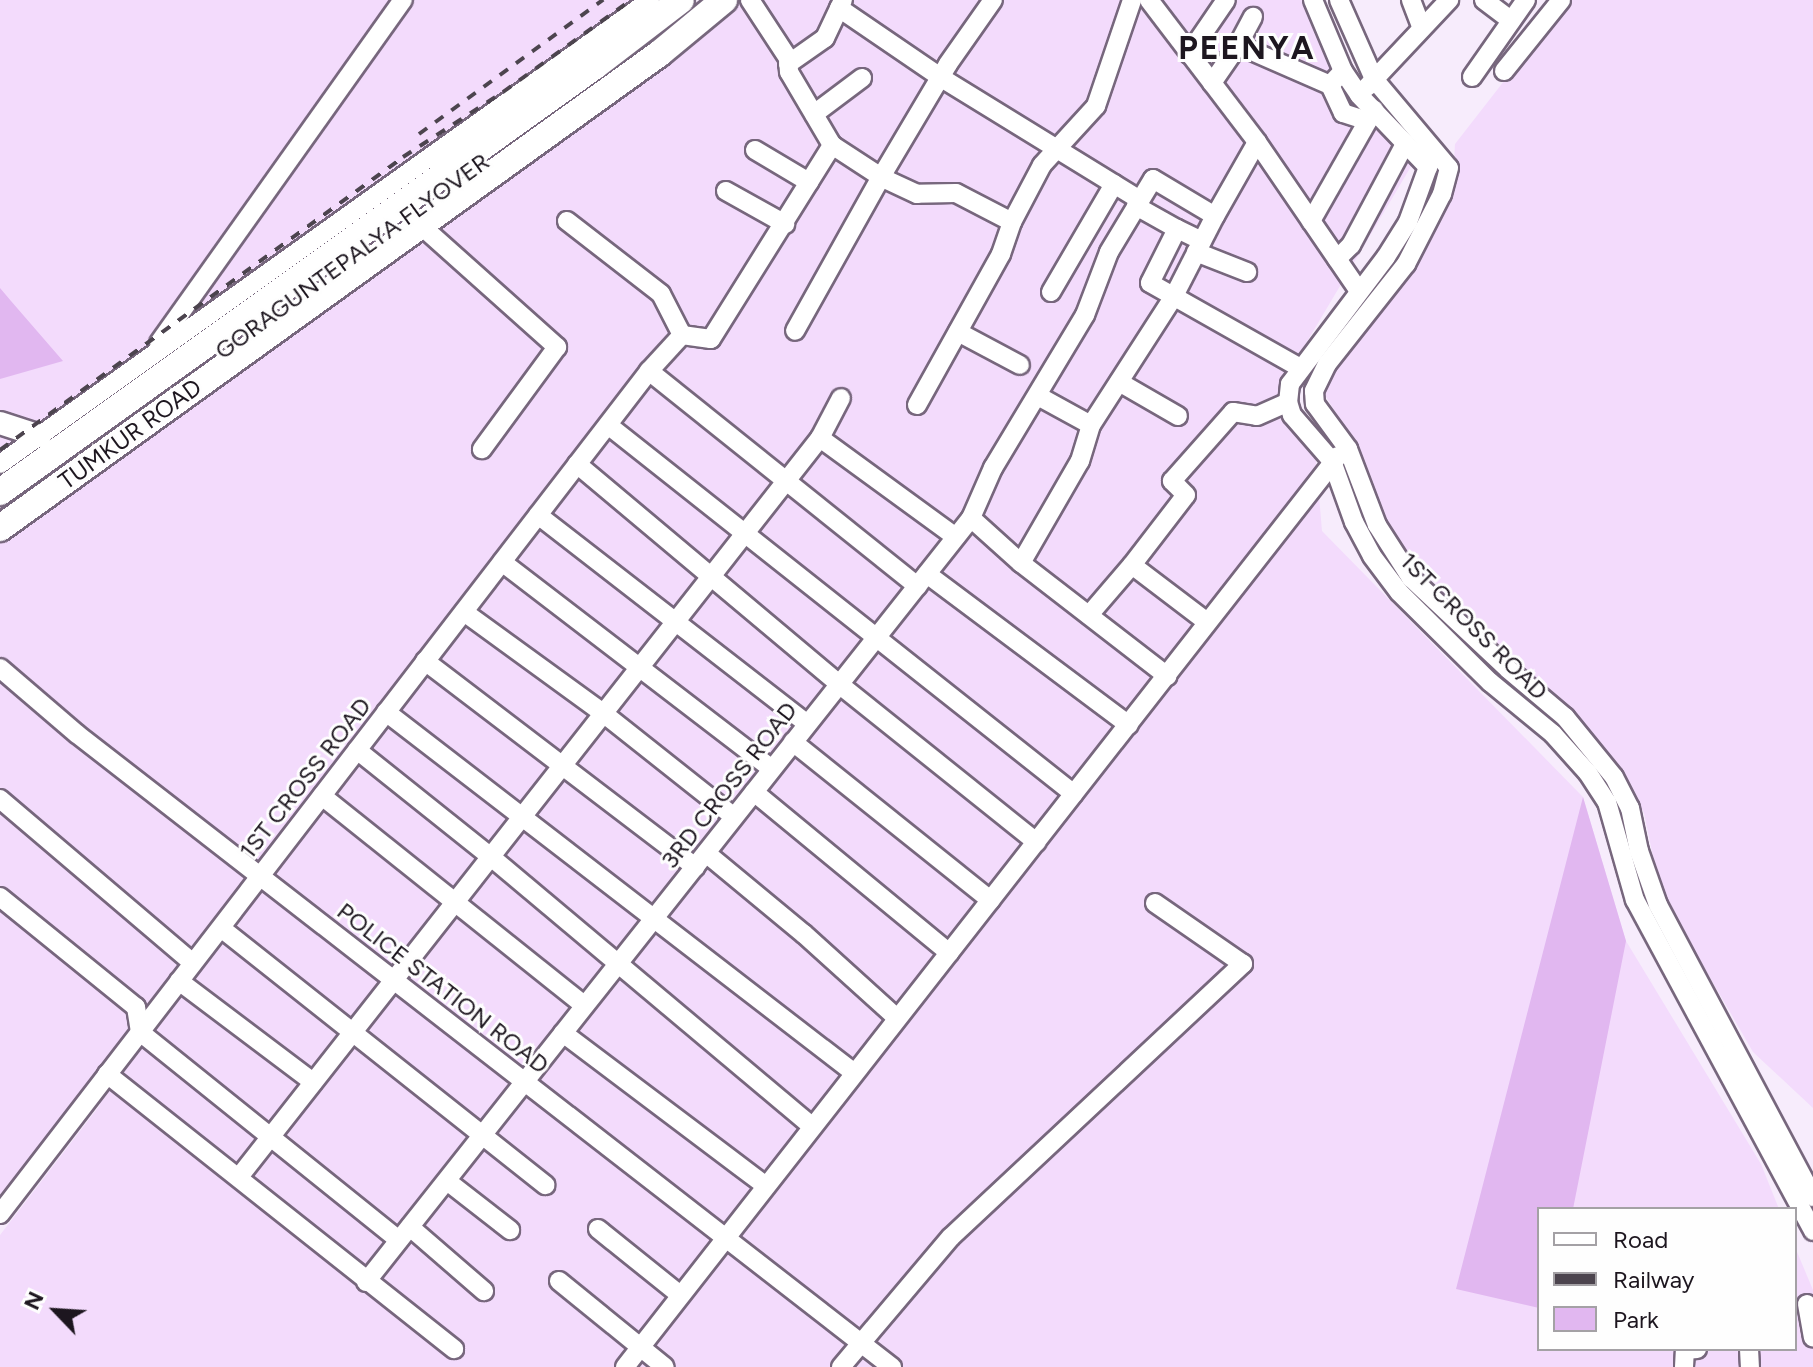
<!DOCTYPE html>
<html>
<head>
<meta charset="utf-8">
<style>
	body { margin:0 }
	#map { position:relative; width:1813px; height:1367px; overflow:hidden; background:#f7ecfc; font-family:Figtree,sans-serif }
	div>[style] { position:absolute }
	.built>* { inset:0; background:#f3dbfc }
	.green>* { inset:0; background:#e1b7f0 }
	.roads { filter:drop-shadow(2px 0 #77677d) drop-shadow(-2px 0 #77677d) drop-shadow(0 2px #77677d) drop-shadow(0 -2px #77677d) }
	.minor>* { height:18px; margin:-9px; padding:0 9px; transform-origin:9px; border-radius:9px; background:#fff }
	.major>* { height:22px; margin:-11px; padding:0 11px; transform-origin:11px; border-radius:11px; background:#fff }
	.highway>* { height:26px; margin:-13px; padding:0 13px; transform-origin:13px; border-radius:13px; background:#fff }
	.rail>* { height:4px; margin-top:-2px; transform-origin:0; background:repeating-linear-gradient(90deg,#4c444e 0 10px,transparent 0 20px) }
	span { translate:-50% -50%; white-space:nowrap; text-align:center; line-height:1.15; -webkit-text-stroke:6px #fefefe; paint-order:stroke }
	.street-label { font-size:24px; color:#1d161f }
	.district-label { font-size:32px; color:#1d161f; font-weight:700; letter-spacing:2px }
	.legend { position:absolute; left:1537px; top:1207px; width:260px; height:144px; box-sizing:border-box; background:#fefefe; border:2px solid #a4a1a5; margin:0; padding:10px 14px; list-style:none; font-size:24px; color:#1d161f }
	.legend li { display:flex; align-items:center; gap:16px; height:40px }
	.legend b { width:40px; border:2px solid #a4a1a5 }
	.north { position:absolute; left:16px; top:1271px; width:80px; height:80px; -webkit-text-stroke:6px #fefefe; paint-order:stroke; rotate:295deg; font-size:22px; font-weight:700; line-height:32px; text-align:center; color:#1d161f }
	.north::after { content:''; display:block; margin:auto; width:28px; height:36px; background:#1d161f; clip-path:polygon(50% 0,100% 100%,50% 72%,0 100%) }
</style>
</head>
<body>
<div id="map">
	<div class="built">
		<div style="clip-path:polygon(0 0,674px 0,708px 30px,742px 0,1309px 0,1333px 67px,1419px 153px,1283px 382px,1316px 460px,1322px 531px,1583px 797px,1626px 941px,1761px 1164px,1779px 1209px,1539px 1209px,1539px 1349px,1795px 1349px,1795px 1247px,1813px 1290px,1813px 1367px,0 1367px,0 1235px,100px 1105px,101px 1070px,0 1199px)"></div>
		<div style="clip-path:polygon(1567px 0,1813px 0,1813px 1108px,1753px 1052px,1660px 891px,1644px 813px,1613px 759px,1393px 542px,1361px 454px,1320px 387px,1388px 303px,1453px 179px,1455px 144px)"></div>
	</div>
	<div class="green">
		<div style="clip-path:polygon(0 288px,11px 301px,63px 361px,0 379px)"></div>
		<div style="clip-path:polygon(1583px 797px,1626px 941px,1573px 1209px,1539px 1209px,1539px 1308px,1456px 1289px)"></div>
	</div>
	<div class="roads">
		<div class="minor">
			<div style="left:750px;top:0;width:69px;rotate:56.8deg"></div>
			<div style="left:788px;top:58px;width:14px;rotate:86deg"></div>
			<div style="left:789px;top:72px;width:85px;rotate:59.5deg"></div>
			<div style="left:832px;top:145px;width:59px;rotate:33.1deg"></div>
			<div style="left:881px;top:177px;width:176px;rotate:119.2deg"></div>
			<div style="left:1149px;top:0;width:178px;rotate:52.7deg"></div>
			<div style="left:1257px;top:142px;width:181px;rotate:55.6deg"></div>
			<div style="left:1313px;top:0;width:77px;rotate:67.1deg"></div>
			<div style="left:1343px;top:71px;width:29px;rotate:56deg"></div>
			<div style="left:1359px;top:95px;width:100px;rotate:46.2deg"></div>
			<div style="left:1428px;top:167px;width:59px;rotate:110deg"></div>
			<div style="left:1408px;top:222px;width:41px;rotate:122.2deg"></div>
			<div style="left:1386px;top:257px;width:159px;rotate:127.1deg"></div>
			<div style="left:1290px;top:384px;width:18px;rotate:96deg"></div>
			<div style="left:1288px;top:402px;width:14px;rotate:73deg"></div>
			<div style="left:1292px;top:415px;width:61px;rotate:49deg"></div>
			<div style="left:1332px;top:461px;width:65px;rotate:70.2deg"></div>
			<div style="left:1354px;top:522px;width:38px;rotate:62deg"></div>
			<div style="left:1372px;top:556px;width:45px;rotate:53.1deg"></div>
			<div style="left:1399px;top:592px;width:128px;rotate:44.7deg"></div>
			<div style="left:1490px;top:682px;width:82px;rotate:39.5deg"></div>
			<div style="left:1553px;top:734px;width:52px;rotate:48.1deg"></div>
			<div style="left:1588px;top:773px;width:35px;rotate:57deg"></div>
			<div style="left:1607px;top:802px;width:102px;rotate:74.1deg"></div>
			<div style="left:1635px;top:900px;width:376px;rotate:61.7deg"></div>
			<div style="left:1339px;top:0;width:86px;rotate:66.1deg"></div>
			<div style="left:1374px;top:79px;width:116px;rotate:49.9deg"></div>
			<div style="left:1449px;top:168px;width:27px;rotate:105deg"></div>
			<div style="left:1442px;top:194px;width:79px;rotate:117.2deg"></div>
			<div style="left:1406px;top:264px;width:127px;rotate:128.3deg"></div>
			<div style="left:1327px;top:364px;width:30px;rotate:116deg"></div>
			<div style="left:1314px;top:391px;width:13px;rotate:86deg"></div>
			<div style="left:1315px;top:404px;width:56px;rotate:53.7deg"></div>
			<div style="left:1348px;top:449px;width:81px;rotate:69.1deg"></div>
			<div style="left:1377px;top:525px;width:63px;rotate:57.3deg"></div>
			<div style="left:1411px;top:578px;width:133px;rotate:43.2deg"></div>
			<div style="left:1508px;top:669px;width:75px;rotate:40.1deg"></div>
			<div style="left:1565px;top:717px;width:77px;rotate:50.8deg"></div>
			<div style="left:1614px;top:777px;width:35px;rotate:63deg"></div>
			<div style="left:1630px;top:808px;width:44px;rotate:78.2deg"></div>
			<div style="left:1639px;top:851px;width:57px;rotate:70.6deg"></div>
			<div style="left:1658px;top:905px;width:331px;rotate:62deg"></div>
			<div style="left:1411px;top:0;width:30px;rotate:69deg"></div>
			<div style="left:1484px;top:0;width:34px;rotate:37deg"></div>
			<div style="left:839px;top:8px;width:122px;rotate:34.3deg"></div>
			<div style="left:940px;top:77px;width:235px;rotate:31.6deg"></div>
			<div style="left:1238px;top:45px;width:32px;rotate:-62deg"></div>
			<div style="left:1189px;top:54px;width:65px;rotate:-55.6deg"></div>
			<div style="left:788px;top:64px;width:45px;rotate:-35.1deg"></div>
			<div style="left:825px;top:38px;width:42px;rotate:-64.7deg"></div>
			<div style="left:1504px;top:71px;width:91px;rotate:-51.2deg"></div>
			<div style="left:1472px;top:77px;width:94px;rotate:-55deg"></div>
			<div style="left:1212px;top:83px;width:46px;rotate:-55.6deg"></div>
			<div style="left:1238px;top:45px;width:100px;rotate:23.5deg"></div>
			<div style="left:1330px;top:85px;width:19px;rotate:-47deg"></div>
			<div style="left:1330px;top:85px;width:31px;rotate:65deg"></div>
			<div style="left:1343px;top:113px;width:26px;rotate:18deg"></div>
			<div style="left:1367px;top:87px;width:120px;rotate:-46.7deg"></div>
			<div style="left:814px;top:114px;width:60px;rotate:-36.9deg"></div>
			<div style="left:755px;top:150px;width:63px;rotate:30.7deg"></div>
			<div style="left:726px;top:191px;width:68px;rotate:29.2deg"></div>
			<div style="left:1136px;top:206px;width:47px;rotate:29.3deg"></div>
			<div style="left:567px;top:221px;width:119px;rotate:37.8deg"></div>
			<div style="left:661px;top:294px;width:46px;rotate:62.9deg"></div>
			<div style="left:682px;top:335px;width:29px;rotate:8deg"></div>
			<div style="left:711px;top:339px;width:229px;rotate:-58deg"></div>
			<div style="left:1311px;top:221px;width:128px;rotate:-60.4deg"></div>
			<div style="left:1012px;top:222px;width:64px;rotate:-62.2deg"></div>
			<div style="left:1042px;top:165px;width:80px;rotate:-47.5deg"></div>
			<div style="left:1096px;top:106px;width:112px;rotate:-71.2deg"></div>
			<div style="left:426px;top:230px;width:176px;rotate:41.8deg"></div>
			<div style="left:557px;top:347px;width:127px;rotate:126.3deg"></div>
			<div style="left:1202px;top:241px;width:28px;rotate:-154deg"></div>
			<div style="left:1177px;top:229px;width:60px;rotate:116.6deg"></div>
			<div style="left:1150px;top:283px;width:172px;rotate:29.5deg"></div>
			<div style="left:1196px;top:252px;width:55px;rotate:21.4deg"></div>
			<div style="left:1337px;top:259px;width:20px;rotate:-45deg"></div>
			<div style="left:1351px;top:245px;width:115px;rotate:-61.9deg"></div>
			<div style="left:1051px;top:292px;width:125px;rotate:-59.7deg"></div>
			<div style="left:958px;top:332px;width:70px;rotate:28deg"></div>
			<div style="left:159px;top:343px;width:421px;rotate:-54.6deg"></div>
			<div style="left:649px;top:371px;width:344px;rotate:38.7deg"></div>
			<div style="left:1119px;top:382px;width:68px;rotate:30deg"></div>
			<div style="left:1038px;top:396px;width:60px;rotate:28.7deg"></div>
			<div style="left:917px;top:405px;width:173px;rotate:-60.9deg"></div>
			<div style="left:1001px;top:254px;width:34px;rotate:-71deg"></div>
			<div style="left:1012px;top:222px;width:63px;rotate:-152.6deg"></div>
			<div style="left:956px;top:193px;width:39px;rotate:179deg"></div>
			<div style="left:917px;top:194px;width:40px;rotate:-155deg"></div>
			<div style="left:881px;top:177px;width:131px;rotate:-59.3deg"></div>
			<div style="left:948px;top:64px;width:78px;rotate:-54.9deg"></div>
			<div style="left:608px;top:425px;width:594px;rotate:38.37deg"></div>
			<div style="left:820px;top:438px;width:168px;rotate:36.1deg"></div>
			<div style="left:0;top:464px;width:799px;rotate:-35.52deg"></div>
			<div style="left:577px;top:464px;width:342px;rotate:40deg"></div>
			<div style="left:839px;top:684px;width:253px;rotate:38.7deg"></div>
			<div style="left:538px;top:515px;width:341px;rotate:37.8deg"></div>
			<div style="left:971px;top:518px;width:67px;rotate:42deg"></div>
			<div style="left:1021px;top:563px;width:185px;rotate:37.7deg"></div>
			<div style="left:502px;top:562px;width:340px;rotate:37.5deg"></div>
			<div style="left:1021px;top:563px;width:118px;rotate:-60deg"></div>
			<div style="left:1080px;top:461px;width:38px;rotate:-73deg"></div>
			<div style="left:1091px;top:425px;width:153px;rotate:-57.2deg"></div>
			<div style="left:1174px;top:296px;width:90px;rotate:-62.9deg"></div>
			<div style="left:927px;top:574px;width:252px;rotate:36.8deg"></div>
			<div style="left:464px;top:612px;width:172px;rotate:36deg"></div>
			<div style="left:603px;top:713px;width:167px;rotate:38.4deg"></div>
			<div style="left:1089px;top:615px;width:66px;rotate:-49.3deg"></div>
			<div style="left:1207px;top:622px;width:94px;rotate:-142.8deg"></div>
			<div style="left:1132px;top:565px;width:88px;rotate:-52.4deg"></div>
			<div style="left:1186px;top:495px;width:20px;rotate:-135deg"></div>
			<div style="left:1172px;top:481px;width:92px;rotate:-48.5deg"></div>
			<div style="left:1233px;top:412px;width:24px;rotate:9deg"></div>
			<div style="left:1257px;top:416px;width:34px;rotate:-24deg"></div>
			<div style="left:425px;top:661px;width:340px;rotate:37.3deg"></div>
			<div style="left:0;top:668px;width:101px;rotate:40.6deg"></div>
			<div style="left:77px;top:734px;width:1032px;rotate:37.84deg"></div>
			<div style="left:386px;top:712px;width:590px;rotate:37.63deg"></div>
			<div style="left:793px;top:742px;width:253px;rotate:38.7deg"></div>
			<div style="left:357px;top:750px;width:171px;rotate:38.6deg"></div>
			<div style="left:491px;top:857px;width:419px;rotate:40deg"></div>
			<div style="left:754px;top:792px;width:253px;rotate:39.5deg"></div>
			<div style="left:322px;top:796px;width:335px;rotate:38.6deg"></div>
			<div style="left:0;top:799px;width:253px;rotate:40.4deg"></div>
			<div style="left:706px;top:853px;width:127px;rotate:39.6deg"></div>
			<div style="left:804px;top:934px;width:125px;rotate:42.1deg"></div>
			<div style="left:0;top:897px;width:175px;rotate:39deg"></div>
			<div style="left:136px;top:1007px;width:25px;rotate:81deg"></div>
			<div style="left:140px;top:1032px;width:332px;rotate:38.8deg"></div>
			<div style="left:221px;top:928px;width:414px;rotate:38.4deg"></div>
			<div style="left:179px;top:981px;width:168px;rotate:37deg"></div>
			<div style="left:563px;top:1033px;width:254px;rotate:37deg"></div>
			<div style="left:107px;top:1074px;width:443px;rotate:38.4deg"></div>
			<div style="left:239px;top:1177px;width:940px;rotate:-51.83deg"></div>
			<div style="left:820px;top:438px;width:45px;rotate:-62.3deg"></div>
			<div style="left:447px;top:1181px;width:80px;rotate:37.9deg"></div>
			<div style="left:0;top:1214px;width:1064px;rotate:-52.41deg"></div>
			<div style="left:649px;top:371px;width:49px;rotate:-47.5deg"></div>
			<div style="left:410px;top:1227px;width:98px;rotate:40.9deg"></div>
			<div style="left:598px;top:1229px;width:105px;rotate:38.8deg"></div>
			<div style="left:559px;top:1281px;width:136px;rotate:39.1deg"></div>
			<div style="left:366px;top:1282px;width:975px;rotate:-51.62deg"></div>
			<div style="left:971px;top:518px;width:55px;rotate:-66.3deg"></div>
			<div style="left:993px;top:468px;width:179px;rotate:-59deg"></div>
			<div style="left:1085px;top:315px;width:67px;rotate:-69.1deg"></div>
			<div style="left:1109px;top:252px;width:85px;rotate:-58.9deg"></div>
			<div style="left:1153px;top:179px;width:72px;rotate:30.8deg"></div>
			<div style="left:1215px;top:216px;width:85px;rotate:-60.4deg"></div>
			<div style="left:1807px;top:1304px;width:34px;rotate:80deg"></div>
			<div style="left:1749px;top:1349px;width:18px;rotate:87deg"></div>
			<div style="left:625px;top:1367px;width:1157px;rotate:-51.95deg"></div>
			<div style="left:841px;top:1367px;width:170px;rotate:-49.8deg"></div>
			<div style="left:951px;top:1237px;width:400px;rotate:-43.1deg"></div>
			<div style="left:1243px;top:964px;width:107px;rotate:-145.3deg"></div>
			<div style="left:1684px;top:1367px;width:17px;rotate:-87deg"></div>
			<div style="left:1685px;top:1350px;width:12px;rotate:-5deg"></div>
		</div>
		<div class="major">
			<div style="left:0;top:423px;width:42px;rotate:18deg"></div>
		</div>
		<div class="highway">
			<div style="left:0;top:492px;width:732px;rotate:-35.6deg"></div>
			<div style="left:595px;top:66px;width:108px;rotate:-37.5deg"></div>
			<div style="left:0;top:528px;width:813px;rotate:-35.74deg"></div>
			<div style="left:660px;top:53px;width:83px;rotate:-39.6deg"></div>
		</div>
	</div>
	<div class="rail">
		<div style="left:419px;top:134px;width:228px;rotate:-36.1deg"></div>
		<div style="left:0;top:450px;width:498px;rotate:-36deg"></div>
		<div style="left:403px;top:157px;width:119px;rotate:-33deg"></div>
		<div style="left:503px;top:92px;width:158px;rotate:-35.7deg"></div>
	</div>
	<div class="street-label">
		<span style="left:352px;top:256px;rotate:-36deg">GORAGUNTEPALYA FLYOVER</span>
		<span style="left:130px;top:434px;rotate:-36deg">TUMKUR ROAD</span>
		<span style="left:1474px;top:626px;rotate:45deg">1ST CROSS ROAD</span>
		<span style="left:305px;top:778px;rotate:-52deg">1ST CROSS ROAD</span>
		<span style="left:729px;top:785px;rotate:-52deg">3RD CROSS ROAD</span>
		<span style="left:443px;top:988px;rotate:38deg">POLICE STATION ROAD</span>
	</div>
	<div class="district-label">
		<span style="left:1247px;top:48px">PEENYA</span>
	</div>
	<ul class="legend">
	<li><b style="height:10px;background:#fff"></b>Road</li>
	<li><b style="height:10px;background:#4c444e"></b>Railway</li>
	<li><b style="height:22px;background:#e1b7f0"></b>Park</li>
	</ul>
	<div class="north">N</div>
</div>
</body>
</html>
